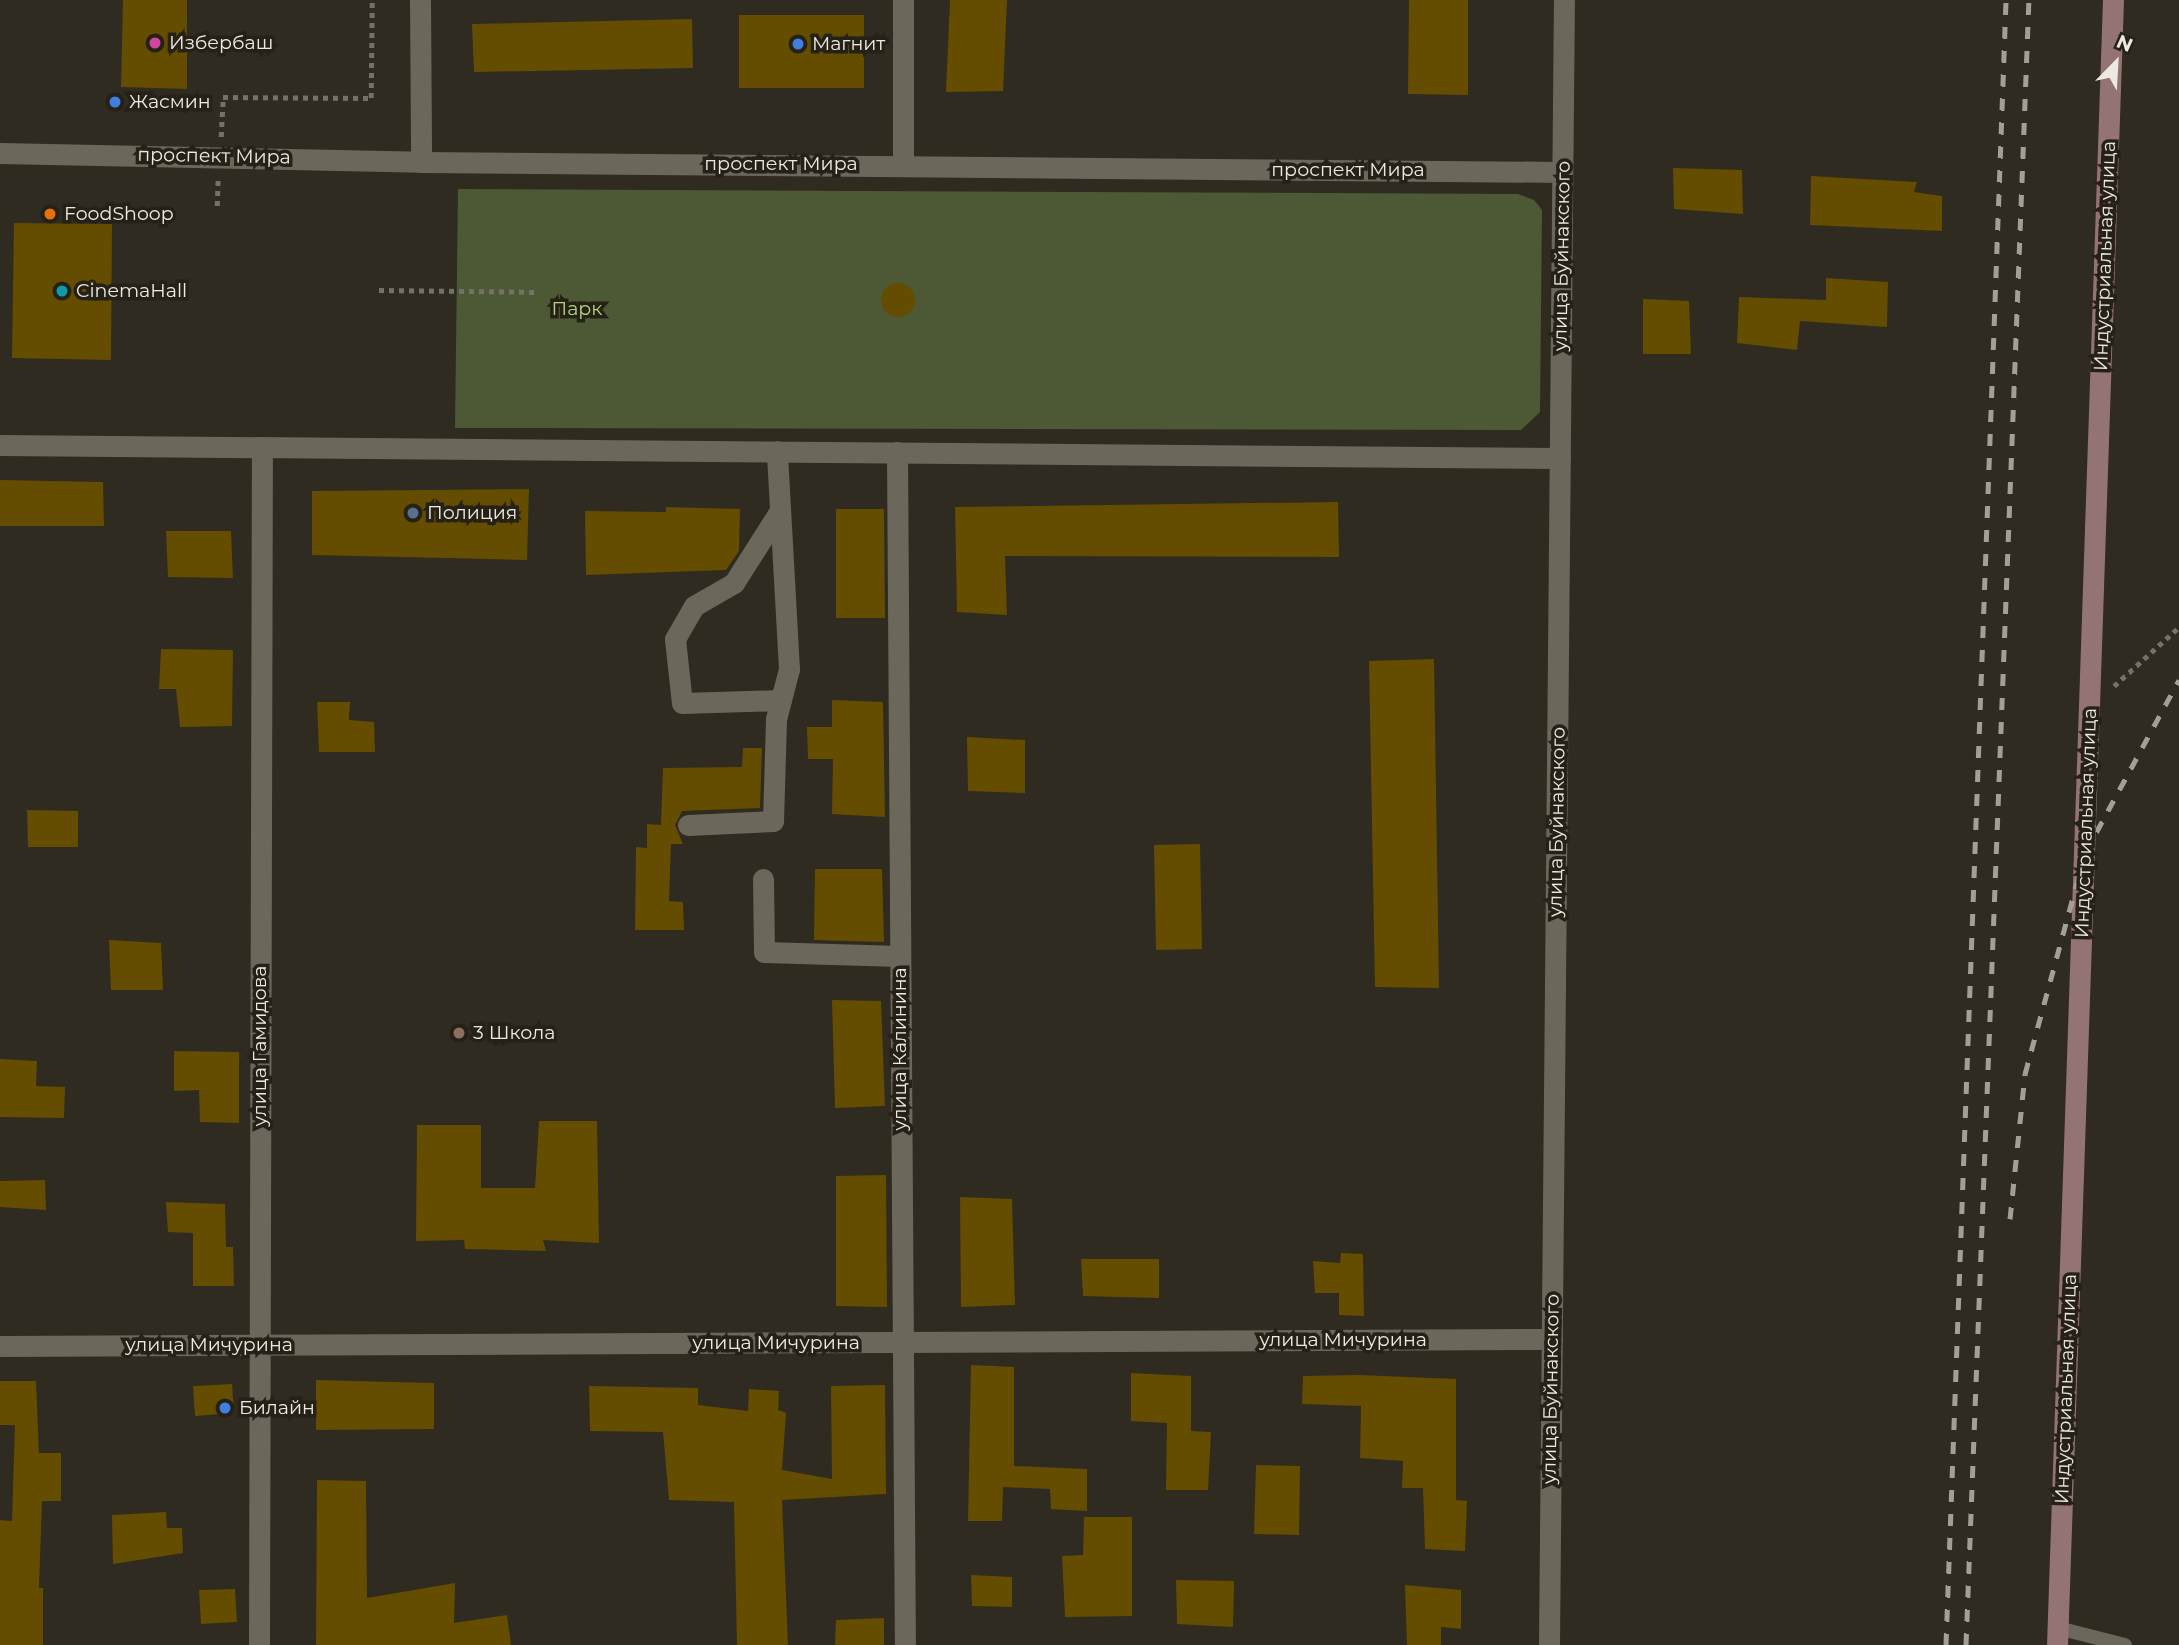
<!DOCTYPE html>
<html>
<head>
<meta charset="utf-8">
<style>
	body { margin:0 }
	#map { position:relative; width:2179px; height:1645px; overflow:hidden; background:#2f2b20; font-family:Montserrat,sans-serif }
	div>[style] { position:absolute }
	.green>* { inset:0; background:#4c5934 }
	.building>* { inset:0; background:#644c00 }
	.round { border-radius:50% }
	.path>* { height:4.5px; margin-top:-2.25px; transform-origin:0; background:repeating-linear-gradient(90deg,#747167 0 5px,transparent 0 10px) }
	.lane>* { height:14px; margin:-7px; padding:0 7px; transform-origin:7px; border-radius:7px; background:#6c675b }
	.street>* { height:21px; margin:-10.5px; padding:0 10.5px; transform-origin:10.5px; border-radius:10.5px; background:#6c675b }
	.secondary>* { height:21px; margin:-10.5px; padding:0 10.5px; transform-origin:10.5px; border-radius:10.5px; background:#947374 }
	.rail>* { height:5px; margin-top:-2.5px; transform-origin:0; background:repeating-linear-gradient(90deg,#a29f97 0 12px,transparent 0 24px) }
	.dots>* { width:19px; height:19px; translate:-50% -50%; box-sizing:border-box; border:4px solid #262117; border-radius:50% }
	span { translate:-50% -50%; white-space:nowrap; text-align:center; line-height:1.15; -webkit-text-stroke:7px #262117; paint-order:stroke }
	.poi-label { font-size:19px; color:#ece9e3 }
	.left { translate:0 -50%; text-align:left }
	.street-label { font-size:19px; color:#ece9e3 }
	.park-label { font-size:19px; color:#b4d37c }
	.north { position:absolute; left:2081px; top:28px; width:70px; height:70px; -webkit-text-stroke:5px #262117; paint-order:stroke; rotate:24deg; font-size:19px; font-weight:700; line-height:28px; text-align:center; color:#ece9e3 }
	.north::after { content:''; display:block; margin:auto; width:24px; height:32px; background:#ece9e3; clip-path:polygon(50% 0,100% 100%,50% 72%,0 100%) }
</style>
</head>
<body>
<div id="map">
	<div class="green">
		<div style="clip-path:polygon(458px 189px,1518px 194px,1534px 200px,1542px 210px,1540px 412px,1521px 430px,455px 428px)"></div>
	</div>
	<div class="building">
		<div style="clip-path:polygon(123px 0,187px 0,187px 89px,121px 87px)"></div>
		<div style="clip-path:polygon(950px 0,1007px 0,1003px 91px,946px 92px)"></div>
		<div style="clip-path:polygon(1409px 0,1468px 0,1468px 95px,1408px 94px)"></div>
		<div style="clip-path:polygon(739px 15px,864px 15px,864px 88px,739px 88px)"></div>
		<div style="clip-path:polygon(692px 19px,693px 68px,474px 72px,472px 24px)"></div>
		<div style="clip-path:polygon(1673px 168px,1742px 170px,1743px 214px,1674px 209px)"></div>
		<div style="clip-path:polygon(1811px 176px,1917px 182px,1914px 192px,1942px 196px,1942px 231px,1810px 225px)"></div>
		<div style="clip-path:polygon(14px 223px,112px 224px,111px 360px,12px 358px)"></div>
		<div style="clip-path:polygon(1826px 278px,1888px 282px,1887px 327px,1800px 321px,1797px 350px,1737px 343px,1739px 297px,1826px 300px)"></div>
		<div class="round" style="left:881px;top:283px;width:34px;height:34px"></div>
		<div style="clip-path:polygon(1643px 299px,1689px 301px,1691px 354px,1643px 354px)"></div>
		<div style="clip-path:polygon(0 480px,103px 482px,104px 526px,0 526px)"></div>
		<div style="clip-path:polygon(529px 489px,527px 560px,312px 555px,312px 491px)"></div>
		<div style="clip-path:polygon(1338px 502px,1339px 557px,1005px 556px,1007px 615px,957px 612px,955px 507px)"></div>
		<div style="clip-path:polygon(666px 507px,740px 509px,739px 551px,726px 570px,586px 575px,585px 511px,666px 512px)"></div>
		<div style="clip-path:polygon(836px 509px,884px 509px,885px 618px,836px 618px)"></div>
		<div style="clip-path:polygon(166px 531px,231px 531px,233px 578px,168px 577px)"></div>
		<div style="clip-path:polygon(161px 649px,233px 650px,232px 726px,180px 727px,176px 689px,159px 689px)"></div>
		<div style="clip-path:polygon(1434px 659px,1439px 988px,1375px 987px,1369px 661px)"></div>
		<div style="clip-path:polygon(832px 700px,883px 702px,885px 817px,832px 814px,833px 759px,808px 759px,807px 727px,832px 727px)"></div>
		<div style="clip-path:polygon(317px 702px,350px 702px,349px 720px,374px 722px,375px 752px,319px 752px)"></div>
		<div style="clip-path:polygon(967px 737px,1025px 740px,1025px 793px,968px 791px)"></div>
		<div style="clip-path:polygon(743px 748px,762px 748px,760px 808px,682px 811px,675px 825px,683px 844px,671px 844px,669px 901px,683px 902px,684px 930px,635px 930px,636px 847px,647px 848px,647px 824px,661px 825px,663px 768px,742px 767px)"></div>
		<div style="clip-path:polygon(27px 810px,78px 811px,78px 847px,28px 847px)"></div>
		<div style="clip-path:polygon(1200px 844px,1202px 949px,1156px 950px,1154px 845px)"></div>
		<div style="clip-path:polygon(815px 869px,882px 869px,884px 942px,814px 940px)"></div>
		<div style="clip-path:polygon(109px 940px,161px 943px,163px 990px,111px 990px)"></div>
		<div style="clip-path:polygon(832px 1000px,881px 1001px,885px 1106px,835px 1108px)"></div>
		<div style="clip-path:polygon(174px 1051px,239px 1052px,239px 1123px,200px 1122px,199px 1090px,174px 1091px)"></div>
		<div style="clip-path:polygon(0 1059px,37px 1061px,36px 1086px,65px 1087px,64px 1118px,0 1117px)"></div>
		<div style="clip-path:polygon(539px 1121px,597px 1121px,599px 1243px,543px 1240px,546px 1251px,465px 1249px,464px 1240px,416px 1241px,417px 1125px,481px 1125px,481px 1188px,535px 1188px)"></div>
		<div style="clip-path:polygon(886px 1175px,887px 1307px,836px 1306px,836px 1176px)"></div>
		<div style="clip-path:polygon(45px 1180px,46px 1210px,0 1207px,0 1181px)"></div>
		<div style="clip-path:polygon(960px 1197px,1012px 1199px,1015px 1305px,961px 1307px)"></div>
		<div style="clip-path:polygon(166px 1202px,225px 1204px,226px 1247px,233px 1247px,234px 1286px,193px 1286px,193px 1233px,168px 1232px)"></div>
		<div style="clip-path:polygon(1341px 1253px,1363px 1254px,1364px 1316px,1339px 1315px,1339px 1293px,1315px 1293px,1313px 1261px,1340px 1263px)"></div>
		<div style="clip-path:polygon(1081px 1259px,1159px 1259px,1159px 1298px,1083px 1296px)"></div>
		<div style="clip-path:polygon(971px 1365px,1014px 1367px,1014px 1466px,1087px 1469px,1087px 1511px,1051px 1509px,1050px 1489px,1003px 1487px,1002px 1521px,968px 1521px)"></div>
		<div style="clip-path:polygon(1131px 1373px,1191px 1376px,1191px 1431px,1211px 1432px,1208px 1490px,1166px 1490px,1167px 1423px,1131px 1421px)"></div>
		<div style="clip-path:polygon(1359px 1375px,1456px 1379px,1456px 1500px,1467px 1501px,1465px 1551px,1425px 1549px,1423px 1488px,1402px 1488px,1403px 1461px,1360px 1458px,1361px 1406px,1302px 1404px,1303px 1376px)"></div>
		<div style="clip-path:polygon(316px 1380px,434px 1383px,434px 1429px,316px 1430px)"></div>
		<div style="clip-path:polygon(0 1381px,36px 1381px,39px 1453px,61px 1453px,61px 1501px,42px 1501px,39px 1588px,43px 1588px,43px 1645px,0 1645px,0 1520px,12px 1521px,15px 1425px,0 1425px)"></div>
		<div style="clip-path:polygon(232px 1384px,234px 1413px,195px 1416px,193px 1386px)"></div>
		<div style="clip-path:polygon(885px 1385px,886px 1494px,782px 1500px,788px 1645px,737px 1645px,734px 1502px,669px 1500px,663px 1432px,590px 1431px,589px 1386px,698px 1388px,698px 1405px,748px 1411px,749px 1389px,779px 1391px,778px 1410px,786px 1413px,782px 1470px,832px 1479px,831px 1386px)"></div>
		<div style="clip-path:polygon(1256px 1465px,1300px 1466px,1299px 1535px,1254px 1534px)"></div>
		<div style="clip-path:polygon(317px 1480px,366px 1481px,367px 1598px,455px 1583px,454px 1623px,507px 1615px,511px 1645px,316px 1645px)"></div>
		<div style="clip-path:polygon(166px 1512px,167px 1528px,182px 1528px,183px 1553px,113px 1564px,112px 1515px)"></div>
		<div style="clip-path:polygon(1084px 1517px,1132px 1517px,1132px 1616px,1065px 1617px,1062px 1556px,1083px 1555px)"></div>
		<div style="clip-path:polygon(971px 1575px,1012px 1577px,1012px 1607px,972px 1606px)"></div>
		<div style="clip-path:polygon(1176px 1580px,1234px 1581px,1233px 1627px,1177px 1624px)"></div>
		<div style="clip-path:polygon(1405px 1585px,1461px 1590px,1461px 1629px,1441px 1627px,1441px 1645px,1407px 1645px)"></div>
		<div style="clip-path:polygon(235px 1589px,237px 1622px,201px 1624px,199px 1590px)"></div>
		<div style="clip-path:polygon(884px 1618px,884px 1645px,835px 1645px,836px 1620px)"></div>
	</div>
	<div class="path">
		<div style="left:221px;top:137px;width:40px;rotate:-87.1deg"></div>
		<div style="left:223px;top:97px;width:148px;rotate:0.4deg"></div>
		<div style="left:371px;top:98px;width:98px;rotate:-89.4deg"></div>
		<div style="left:217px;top:206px;width:26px;rotate:-88deg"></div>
		<div style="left:379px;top:290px;width:156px;rotate:0.7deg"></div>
		<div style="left:2114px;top:686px;width:88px;rotate:-42.2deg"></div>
	</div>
	<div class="lane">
		<div style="left:2058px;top:1628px;width:69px;rotate:14.2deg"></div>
	</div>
	<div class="street">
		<div style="left:420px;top:0;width:162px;rotate:89.6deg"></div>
		<div style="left:0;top:153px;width:421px;rotate:1.2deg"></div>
		<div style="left:421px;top:162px;width:1141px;rotate:0.5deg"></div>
		<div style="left:903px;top:166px;width:166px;rotate:-90deg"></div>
		<div style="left:0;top:445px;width:1560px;rotate:0.48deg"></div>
		<div style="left:897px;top:452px;width:1193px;rotate:89.62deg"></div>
		<div style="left:779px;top:512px;width:84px;rotate:122.4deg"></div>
		<div style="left:734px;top:583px;width:46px;rotate:150.1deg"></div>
		<div style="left:694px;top:606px;width:38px;rotate:120deg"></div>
		<div style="left:675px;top:639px;width:64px;rotate:83.8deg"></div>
		<div style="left:682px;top:703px;width:99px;rotate:-1.7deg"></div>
		<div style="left:688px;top:825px;width:85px;rotate:-2.7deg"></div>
		<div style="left:773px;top:821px;width:102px;rotate:-88.3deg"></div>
		<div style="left:776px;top:719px;width:52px;rotate:-75.4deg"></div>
		<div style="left:789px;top:669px;width:218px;rotate:-93.2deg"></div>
		<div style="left:763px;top:879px;width:73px;rotate:89.2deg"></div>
		<div style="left:764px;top:952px;width:136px;rotate:1.7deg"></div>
		<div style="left:0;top:1346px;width:1552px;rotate:-0.26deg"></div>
		<div style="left:259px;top:1645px;width:1198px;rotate:-89.86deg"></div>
		<div style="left:1549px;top:1645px;width:1645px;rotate:-89.48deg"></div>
	</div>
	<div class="secondary">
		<div style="left:2057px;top:1645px;width:1646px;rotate:-88.05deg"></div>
	</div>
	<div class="rail">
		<div style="left:2010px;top:1219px;width:146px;rotate:-84.1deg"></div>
		<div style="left:2025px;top:1074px;width:229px;rotate:-74.8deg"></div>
		<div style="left:2085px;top:853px;width:197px;rotate:-61.5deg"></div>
		<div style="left:1946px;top:1645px;width:1646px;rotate:-87.91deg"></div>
		<div style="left:1966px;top:1645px;width:1646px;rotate:-87.81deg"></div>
	</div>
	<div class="dots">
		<div style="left:155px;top:43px;background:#d1479c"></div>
		<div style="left:798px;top:44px;background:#3f7fe0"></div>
		<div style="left:115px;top:102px;background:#3f7fe0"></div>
		<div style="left:50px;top:214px;background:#e8710a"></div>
		<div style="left:62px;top:291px;background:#0f9aa8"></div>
		<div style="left:413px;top:513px;background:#5c6f8a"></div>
		<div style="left:459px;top:1033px;background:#8d6e63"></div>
		<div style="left:225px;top:1408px;background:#3f7fe0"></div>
	</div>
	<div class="poi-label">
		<span class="left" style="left:169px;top:43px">Избербаш</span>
		<span class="left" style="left:812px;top:44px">Магнит</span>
		<span class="left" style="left:129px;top:102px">Жасмин</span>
		<span class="left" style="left:64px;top:214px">FoodShoop</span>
		<span class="left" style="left:76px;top:291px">CinemaHall</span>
		<span class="left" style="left:427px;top:513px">Полиция</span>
		<span class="left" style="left:473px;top:1033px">3 Школа</span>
		<span class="left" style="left:239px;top:1408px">Билайн</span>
	</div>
	<div class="street-label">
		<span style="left:214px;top:156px;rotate:1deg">проспект Мира</span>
		<span style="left:781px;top:164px">проспект Мира</span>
		<span style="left:1348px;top:170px">проспект Мира</span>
		<span style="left:1562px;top:256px;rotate:-89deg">улица Буйнакского</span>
		<span style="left:2105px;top:256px;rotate:-88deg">Индустриальная улица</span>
		<span style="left:1557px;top:822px;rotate:-89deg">улица Буйнакского</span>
		<span style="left:2086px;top:823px;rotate:-88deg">Индустриальная улица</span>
		<span style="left:260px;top:1046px;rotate:-90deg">улица Гамидова</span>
		<span style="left:900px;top:1049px;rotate:-90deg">улица Калинина</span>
		<span style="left:1343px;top:1340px">улица Мичурина</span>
		<span style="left:776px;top:1343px">улица Мичурина</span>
		<span style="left:209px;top:1345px">улица Мичурина</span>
		<span style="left:1551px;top:1389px;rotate:-89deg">улица Буйнакского</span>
		<span style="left:2066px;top:1389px;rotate:-88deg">Индустриальная улица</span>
	</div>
	<div class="park-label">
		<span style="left:577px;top:309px">Парк</span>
	</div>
	<div class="north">N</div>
</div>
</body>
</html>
